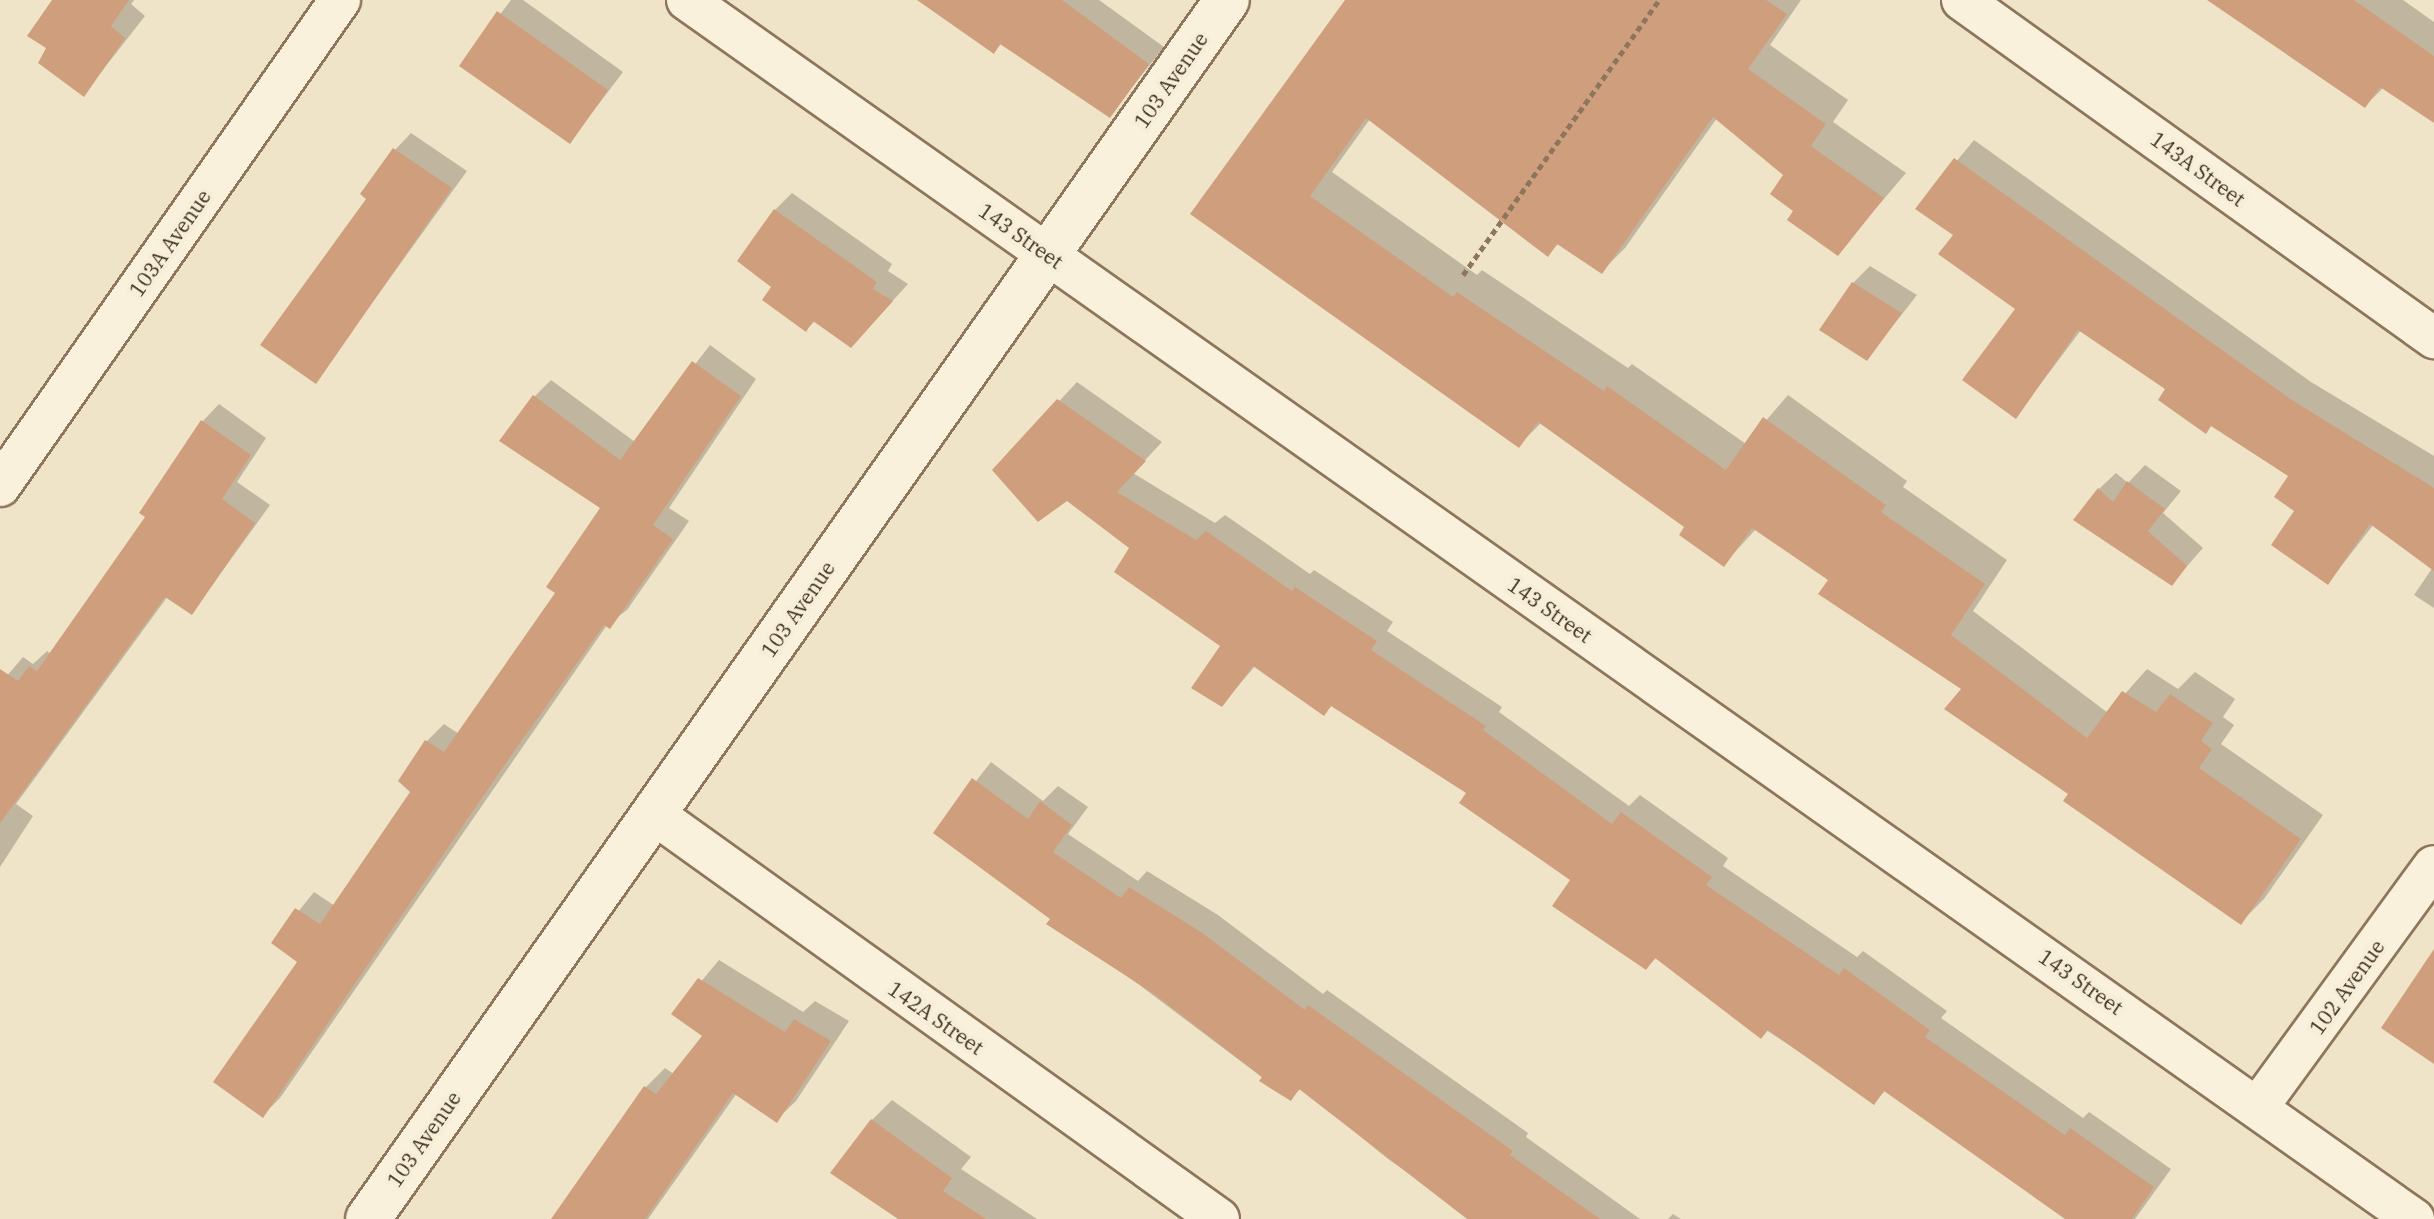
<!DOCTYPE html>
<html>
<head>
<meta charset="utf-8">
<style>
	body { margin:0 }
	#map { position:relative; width:2434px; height:1219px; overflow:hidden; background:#f0e4c8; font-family:"IBM Plex Serif",serif }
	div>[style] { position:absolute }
	.shadow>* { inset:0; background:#0003 }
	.building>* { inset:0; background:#cf9f7d }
	.path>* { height:5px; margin-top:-2.5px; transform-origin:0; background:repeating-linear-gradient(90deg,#8d765c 0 6px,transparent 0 10px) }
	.roads { filter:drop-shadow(2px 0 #8d765c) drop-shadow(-2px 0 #8d765c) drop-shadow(0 2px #8d765c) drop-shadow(0 -2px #8d765c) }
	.street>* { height:40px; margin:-20px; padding:0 20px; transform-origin:20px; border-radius:20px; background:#faf1dc }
	.secondary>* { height:44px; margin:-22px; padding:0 22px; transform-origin:22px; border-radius:22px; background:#faf1dc }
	span { translate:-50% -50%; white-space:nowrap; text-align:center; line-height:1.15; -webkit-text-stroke:8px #f7eed8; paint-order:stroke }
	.street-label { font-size:20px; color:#3d2e20 }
</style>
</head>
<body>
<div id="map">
	<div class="shadow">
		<div style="clip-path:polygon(54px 0,134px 0,131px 4px,145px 16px,84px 94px,49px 47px)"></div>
		<div style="clip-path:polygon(511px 0,523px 0,623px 72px,570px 142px,462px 65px)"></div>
		<div style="clip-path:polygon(931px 0,1099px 0,1164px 47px,1110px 115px,1002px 43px,994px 52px)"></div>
		<div style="clip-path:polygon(1347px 0,1801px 0,1770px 45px,1848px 100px,1833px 122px,1906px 173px,1838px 253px,1796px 210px,1786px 174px,1717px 118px,1625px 248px,1601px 272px,1559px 243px,1548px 255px,1370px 119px,1332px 172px,1477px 275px,1482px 270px,1628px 368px,1632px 364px,1746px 444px,1788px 395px,1907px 481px,1903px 487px,2007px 560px,1973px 611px,2108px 713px,2147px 669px,2178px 689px,2195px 672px,2235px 699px,2223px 717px,2234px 725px,2221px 744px,2323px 815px,2264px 899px,2241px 922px,2071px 794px,1964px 688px,1831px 580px,1756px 529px,1724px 564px,1687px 527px,1542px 422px,1519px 445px,1193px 214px)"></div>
		<div style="clip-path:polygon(2211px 0,2403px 0,2434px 22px,2434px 121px,2384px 87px,2365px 106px)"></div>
		<div style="clip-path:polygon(411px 133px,467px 171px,316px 381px,368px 198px,395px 150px)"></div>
		<div style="clip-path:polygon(1974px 140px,2311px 382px,2434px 456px,2434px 608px,2414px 595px,2433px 567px,2374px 524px,2328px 583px,2296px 510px,2291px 475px,2081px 330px,2016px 417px,2017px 309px,1956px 235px,1918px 208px)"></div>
		<div style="clip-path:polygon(792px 193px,892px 264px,888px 271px,908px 284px,868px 328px,816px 320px,806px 330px,775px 210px)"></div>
		<div style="clip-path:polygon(1870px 266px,1917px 295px,1867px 359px,1853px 283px)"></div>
		<div style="clip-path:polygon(710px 345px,756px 379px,669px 508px,689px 521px,627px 610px,607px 625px,280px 1098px,263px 1115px,299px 961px,273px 943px,314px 892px,335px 906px,412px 791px,401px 781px,427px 741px,444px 724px,459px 734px,558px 592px,602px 507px,534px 397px,551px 380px,635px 442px)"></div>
		<div style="clip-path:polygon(1077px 382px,1162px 442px,1133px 473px,1215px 523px,1225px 515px,1310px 574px,1314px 570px,1393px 622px,1387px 631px,1502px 707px,1499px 712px,1629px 806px,1640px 795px,1728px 858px,1723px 866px,1857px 957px,1863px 951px,1947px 1011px,1941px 1018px,2083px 1118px,2089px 1112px,2171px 1169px,2135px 1219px,2072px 1219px,1886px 1090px,1874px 1102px,1657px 957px,1646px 968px,1573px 880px,1469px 792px,1333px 704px,1324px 714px,1256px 665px,1222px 705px,1223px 646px,1132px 547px,1067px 498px,995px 470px)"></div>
		<div style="clip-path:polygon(219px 404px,266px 438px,237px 482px,270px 505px,192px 613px,168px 596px,16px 804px,33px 816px,0 867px,0 684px,23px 657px,33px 664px,47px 651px,51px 654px,148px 516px,142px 512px,203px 421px)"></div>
		<div style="clip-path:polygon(2145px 465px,2181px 491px,2163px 513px,2203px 548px,2172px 583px,2099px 489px,2116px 473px,2128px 483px)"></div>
		<div style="clip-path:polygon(991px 762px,1043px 801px,1058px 786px,1088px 807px,1068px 834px,1138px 881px,1147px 871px,1218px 915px,1323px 994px,1327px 990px,1528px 1133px,1526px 1137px,1640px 1219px,1475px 1219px,1388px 1159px,1301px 1088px,1291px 1099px,936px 832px)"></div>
		<div style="clip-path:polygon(719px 960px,803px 1012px,815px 1001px,849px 1021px,796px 1101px,776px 1120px,737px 1093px,648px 1219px,552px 1219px,645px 1088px,665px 1068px,674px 1074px,704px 1036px,674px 1014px)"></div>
		<div style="clip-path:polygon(892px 1100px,971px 1157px,961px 1169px,1037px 1219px,901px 1219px,872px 1120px)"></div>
		<div style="clip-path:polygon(1673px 1214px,1681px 1219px,1668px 1219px)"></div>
	</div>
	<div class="building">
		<div style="clip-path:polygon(52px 0,129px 0,111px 26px,125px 38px,84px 97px,38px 63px,46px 48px,27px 36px)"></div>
		<div style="clip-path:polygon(917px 0,1062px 0,1149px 64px,1110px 118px,1000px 44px,994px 54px)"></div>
		<div style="clip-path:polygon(1345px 0,1766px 0,1787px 14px,1748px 69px,1826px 124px,1811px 146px,1884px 198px,1838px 256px,1787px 220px,1793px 211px,1770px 194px,1783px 175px,1713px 117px,1602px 274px,1557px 244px,1548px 257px,1366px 118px,1310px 196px,1453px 297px,1457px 292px,1604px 391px,1607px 386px,1726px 470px,1763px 417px,1886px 505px,1881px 512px,1985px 584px,1951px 635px,2087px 738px,2122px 691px,2156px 712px,2170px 694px,2213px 723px,2201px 741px,2212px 749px,2199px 768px,2301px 839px,2241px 925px,2063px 801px,2068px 794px,1944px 709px,1961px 689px,1818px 594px,1828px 580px,1752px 528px,1724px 567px,1679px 535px,1684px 527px,1538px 422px,1519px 448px,1190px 214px)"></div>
		<div style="clip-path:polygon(2207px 0,2354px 0,2434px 56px,2434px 123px,2380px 87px,2365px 108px)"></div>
		<div style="clip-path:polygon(497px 11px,608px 90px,570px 144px,459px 66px)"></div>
		<div style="clip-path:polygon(393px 148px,452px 188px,316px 384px,260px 345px,366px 199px,360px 194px)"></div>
		<div style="clip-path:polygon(1954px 158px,2292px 400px,2434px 488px,2434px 571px,2370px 524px,2328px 585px,2271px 545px,2294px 511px,2274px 497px,2288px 476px,2211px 426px,2206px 434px,2158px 400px,2165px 389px,2078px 330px,2016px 419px,1962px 380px,2015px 309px,1938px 254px,1953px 235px,1915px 209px)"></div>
		<div style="clip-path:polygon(774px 209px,877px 282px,873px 289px,893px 301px,851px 348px,813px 321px,806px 332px,762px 300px,771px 287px,737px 261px)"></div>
		<div style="clip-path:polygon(1852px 282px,1902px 313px,1867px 361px,1819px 330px)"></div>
		<div style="clip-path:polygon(692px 361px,741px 396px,653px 525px,673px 539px,610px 629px,604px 625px,508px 760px,263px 1118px,213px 1082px,297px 962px,271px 943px,295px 908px,320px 924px,410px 792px,398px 781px,425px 740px,444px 752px,555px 593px,546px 587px,600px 508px,499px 441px,533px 395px,620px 460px)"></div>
		<div style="clip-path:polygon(1057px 399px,1146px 461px,1117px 492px,1196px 540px,1206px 531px,1292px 591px,1295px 587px,1377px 641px,1371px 650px,1486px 726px,1483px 730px,1612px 824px,1621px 812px,1712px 877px,1706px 885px,1839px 975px,1844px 968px,1930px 1030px,1925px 1037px,2065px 1135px,2070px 1128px,2154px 1187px,2132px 1219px,2065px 1219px,1884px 1091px,1874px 1105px,1768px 1030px,1761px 1039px,1655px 958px,1646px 970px,1552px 906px,1570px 880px,1459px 803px,1466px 793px,1331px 706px,1324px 716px,1253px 666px,1222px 707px,1191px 688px,1220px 646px,1114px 572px,1129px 548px,1067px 501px,1038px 522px,992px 470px)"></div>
		<div style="clip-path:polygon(201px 420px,251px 455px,222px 499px,255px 523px,192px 615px,165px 597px,0 823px,0 669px,18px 681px,29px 666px,37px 671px,145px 517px,139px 513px)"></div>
		<div style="clip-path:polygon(2127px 481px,2165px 509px,2148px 531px,2187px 566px,2172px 586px,2073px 520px,2098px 488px,2113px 502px)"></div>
		<div style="clip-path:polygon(972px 778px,1028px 819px,1040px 801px,1072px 825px,1053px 852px,1121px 898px,1129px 887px,1201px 932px,1305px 1010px,1308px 1005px,1513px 1151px,1510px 1155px,1600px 1219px,1467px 1219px,1299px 1089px,1291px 1101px,1259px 1081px,1262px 1077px,1154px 994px,1046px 924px,1050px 919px,933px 833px)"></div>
		<div style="clip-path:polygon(2434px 949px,2434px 1064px,2381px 1028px)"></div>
		<div style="clip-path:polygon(698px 978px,785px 1032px,794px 1019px,831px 1041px,777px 1123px,733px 1093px,645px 1219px,551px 1219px,644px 1086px,656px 1094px,702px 1036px,671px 1014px)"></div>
		<div style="clip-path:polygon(871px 1119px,952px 1178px,943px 1191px,986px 1219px,898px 1219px,830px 1173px)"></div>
	</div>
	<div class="path">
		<div style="left:1463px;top:275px;width:338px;rotate:-54.5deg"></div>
	</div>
	<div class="roads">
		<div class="street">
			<div style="left:687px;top:0;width:2114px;rotate:35.22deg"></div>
			<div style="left:1962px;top:0;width:581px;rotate:35.61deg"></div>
			<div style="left:0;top:486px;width:593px;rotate:-55.02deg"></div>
			<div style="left:654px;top:814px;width:695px;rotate:35.63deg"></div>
			<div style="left:2258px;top:1107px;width:298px;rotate:-53.9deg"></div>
		</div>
		<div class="secondary">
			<div style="left:368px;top:1219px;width:1491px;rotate:-54.83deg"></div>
		</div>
	</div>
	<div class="street-label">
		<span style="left:1171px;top:80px;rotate:-55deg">103 Avenue</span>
		<span style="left:2198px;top:169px;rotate:36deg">143A Street</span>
		<span style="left:1021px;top:236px;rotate:35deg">143 Street</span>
		<span style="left:170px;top:243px;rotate:-55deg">103A Avenue</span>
		<span style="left:798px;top:609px;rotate:-55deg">103 Avenue</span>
		<span style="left:1550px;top:610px;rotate:35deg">143 Street</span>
		<span style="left:2081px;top:982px;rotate:35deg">143 Street</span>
		<span style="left:2347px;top:987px;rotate:-54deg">102 Avenue</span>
		<span style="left:936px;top:1018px;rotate:35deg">142A Street</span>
		<span style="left:424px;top:1139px;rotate:-55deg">103 Avenue</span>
	</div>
</div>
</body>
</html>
